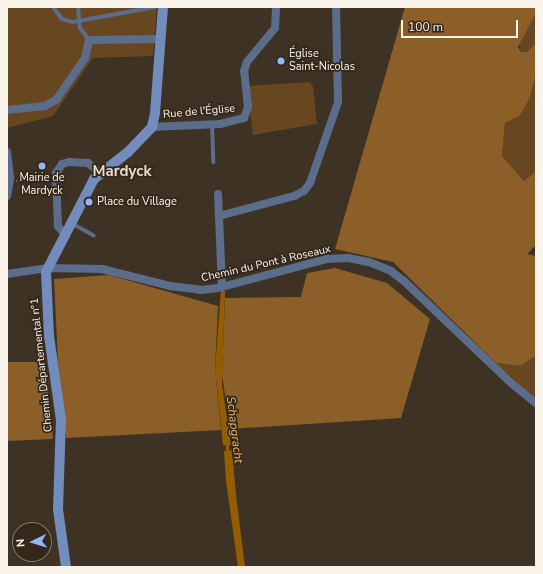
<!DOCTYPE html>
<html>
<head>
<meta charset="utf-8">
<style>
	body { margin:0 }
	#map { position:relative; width:543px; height:574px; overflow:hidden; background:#3e3225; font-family:"Nunito Sans",sans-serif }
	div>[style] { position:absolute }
	.green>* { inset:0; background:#664720 }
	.forest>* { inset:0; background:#8b5f27 }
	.water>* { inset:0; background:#955d01 }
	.stream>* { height:2.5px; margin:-1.25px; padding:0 1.25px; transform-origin:1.25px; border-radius:1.25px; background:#955d01 }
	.path>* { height:1.5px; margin-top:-0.75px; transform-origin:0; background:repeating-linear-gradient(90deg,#786d61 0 1px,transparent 0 4px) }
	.lane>* { height:4px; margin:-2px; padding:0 2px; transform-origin:2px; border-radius:2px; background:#5c6d8b }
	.street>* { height:8px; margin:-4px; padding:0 4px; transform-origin:4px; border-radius:4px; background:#5c6d8b }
	.secondary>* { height:10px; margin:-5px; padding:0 5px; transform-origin:5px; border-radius:5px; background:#728cbb }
	.dots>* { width:11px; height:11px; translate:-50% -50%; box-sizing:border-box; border:2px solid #34281b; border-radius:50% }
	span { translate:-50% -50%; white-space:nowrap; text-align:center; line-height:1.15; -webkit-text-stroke:3.5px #34281b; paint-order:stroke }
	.poi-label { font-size:11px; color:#fbf4eb }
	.left { translate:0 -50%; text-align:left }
	.street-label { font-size:11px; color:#fbf4eb }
	.water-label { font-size:12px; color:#f5b86e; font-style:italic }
	.district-label { font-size:15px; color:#eadbca; font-weight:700 }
	.frame { position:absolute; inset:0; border:8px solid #fbf4eb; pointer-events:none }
	.north { position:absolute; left:12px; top:522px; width:40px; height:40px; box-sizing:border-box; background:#34281b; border:1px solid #847a6e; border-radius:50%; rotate:265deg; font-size:11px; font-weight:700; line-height:16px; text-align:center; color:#fbf4eb }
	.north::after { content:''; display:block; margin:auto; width:14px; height:18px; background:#92b7fd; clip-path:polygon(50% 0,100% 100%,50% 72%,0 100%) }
	.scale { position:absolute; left:401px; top:20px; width:117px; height:18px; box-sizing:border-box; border:2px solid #fbf4eb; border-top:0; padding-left:5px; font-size:12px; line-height:14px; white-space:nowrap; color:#fbf4eb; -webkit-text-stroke:3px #34281b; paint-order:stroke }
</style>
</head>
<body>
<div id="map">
	<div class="green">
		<div style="clip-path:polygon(7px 7px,157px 7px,153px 56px,93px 58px,53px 116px,7px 128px)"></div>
		<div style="clip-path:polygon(536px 13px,536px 43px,527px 52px,521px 52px,519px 42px)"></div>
		<div style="clip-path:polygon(536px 56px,536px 171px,524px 181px,502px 156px,505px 123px,520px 116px)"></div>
		<div style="clip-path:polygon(310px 82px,313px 87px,317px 124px,253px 135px,247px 86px)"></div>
		<div style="clip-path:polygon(536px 356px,536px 397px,527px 393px,496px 363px,520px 366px)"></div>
	</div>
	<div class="forest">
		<div style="clip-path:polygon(405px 7px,536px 7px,536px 13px,518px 47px,521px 52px,527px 52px,536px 43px,535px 77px,530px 97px,520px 116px,505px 123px,502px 156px,524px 181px,536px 171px,536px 245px,527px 254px,536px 256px,536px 356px,520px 366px,496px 363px,393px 262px,335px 249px)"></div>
		<div style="clip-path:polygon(335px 268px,387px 283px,430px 319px,401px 418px,230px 429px,222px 374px,225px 298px,301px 297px,307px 273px)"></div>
		<div style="clip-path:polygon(109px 275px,218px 306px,215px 369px,221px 430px,66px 438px,58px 362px,54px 279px)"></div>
		<div style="clip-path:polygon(7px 362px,45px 362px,53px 439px,7px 441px)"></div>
	</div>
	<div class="water">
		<div style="clip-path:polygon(221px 290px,225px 291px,222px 385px,231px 445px,223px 445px,215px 369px)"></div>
		<div style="clip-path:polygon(232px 450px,236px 495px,245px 567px,238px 567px,226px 481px,224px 451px)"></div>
	</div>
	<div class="stream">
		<div style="left:227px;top:443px;width:11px;rotate:85deg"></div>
	</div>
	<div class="path">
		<div style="left:16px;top:181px;width:32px;rotate:-4deg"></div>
	</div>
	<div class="lane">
		<div style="left:53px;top:7px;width:15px;rotate:53deg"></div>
		<div style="left:62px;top:19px;width:11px;rotate:15deg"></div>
		<div style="left:73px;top:22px;width:83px;rotate:-10.4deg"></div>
		<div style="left:78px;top:7px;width:21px;rotate:85deg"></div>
		<div style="left:80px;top:28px;width:15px;rotate:53deg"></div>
		<div style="left:212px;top:124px;width:38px;rotate:88deg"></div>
		<div style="left:71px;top:223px;width:26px;rotate:29deg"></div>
	</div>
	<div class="street">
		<div style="left:7px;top:110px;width:38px;rotate:-6deg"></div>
		<div style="left:45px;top:106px;width:13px;rotate:-29deg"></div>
		<div style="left:56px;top:100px;width:51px;rotate:-55.4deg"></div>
		<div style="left:85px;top:58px;width:18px;rotate:-77deg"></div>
		<div style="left:89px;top:40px;width:72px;rotate:-0.8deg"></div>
		<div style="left:152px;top:127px;width:68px;rotate:-2.5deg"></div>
		<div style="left:220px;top:124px;width:25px;rotate:-14deg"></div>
		<div style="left:244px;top:118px;width:12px;rotate:-70deg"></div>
		<div style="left:248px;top:107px;width:36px;rotate:-96deg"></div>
		<div style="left:244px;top:71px;width:9px;rotate:-72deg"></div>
		<div style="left:247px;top:62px;width:44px;rotate:-50.5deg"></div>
		<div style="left:275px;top:28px;width:21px;rotate:-87deg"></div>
		<div style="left:7px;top:152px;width:26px;rotate:83deg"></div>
		<div style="left:10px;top:178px;width:18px;rotate:99deg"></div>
		<div style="left:218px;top:194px;width:93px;rotate:87.5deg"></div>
		<div style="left:219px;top:216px;width:78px;rotate:-14.9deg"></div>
		<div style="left:294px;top:196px;width:11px;rotate:-27deg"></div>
		<div style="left:304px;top:191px;width:10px;rotate:-53deg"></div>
		<div style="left:310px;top:183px;width:86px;rotate:-70.9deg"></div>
		<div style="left:338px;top:102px;width:95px;rotate:-91.2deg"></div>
		<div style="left:66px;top:236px;width:13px;rotate:-129deg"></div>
		<div style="left:58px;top:226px;width:53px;rotate:-92.2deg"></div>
		<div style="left:56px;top:173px;width:11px;rotate:-56deg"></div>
		<div style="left:62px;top:164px;width:7px;rotate:-16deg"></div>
		<div style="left:69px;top:162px;width:19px;rotate:3deg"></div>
		<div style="left:88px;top:163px;width:16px;rotate:40deg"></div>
		<div style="left:7px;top:274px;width:40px;rotate:-8.5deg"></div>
		<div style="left:47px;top:268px;width:55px;rotate:1deg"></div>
		<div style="left:102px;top:269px;width:70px;rotate:14deg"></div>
		<div style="left:170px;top:286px;width:31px;rotate:7deg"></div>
		<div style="left:201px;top:290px;width:17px;rotate:-7deg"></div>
		<div style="left:218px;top:288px;width:113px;rotate:-14.9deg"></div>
		<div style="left:327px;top:259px;width:21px;rotate:-3deg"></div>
		<div style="left:348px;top:258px;width:21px;rotate:11deg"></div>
		<div style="left:369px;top:262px;width:24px;rotate:22deg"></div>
		<div style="left:391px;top:271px;width:16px;rotate:38deg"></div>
		<div style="left:404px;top:281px;width:148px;rotate:43.6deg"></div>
		<div style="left:511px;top:383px;width:32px;rotate:39deg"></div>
	</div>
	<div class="secondary">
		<div style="left:66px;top:567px;width:59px;rotate:-97.9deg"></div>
		<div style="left:58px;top:509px;width:89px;rotate:-88.1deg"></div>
		<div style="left:61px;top:420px;width:85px;rotate:-98.1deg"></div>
		<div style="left:49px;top:336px;width:64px;rotate:-92.7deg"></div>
		<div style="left:46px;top:272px;width:105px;rotate:-62.7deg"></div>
		<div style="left:94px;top:179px;width:43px;rotate:-38.5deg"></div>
		<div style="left:128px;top:152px;width:35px;rotate:-46deg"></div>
		<div style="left:152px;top:127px;width:14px;rotate:-78deg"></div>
		<div style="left:155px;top:113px;width:106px;rotate:-85.7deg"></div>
	</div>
	<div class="dots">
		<div style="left:281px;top:61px;background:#92b7fd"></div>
		<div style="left:42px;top:166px;background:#92b7fd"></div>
		<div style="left:89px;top:202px;background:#92b7fd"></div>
	</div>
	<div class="poi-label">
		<span class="left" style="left:289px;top:61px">Église<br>Saint-Nicolas</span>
		<span style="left:42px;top:185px">Mairie de<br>Mardyck</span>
		<span class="left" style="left:97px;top:202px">Place du Village</span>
	</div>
	<div class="street-label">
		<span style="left:199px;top:112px;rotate:-5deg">Rue de l'Église</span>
		<span style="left:266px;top:264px;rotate:-13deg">Chemin du Pont à Roseaux</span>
		<span style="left:42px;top:365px;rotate:-96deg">Chemin Départemental n°1</span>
	</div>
	<div class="water-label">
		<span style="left:234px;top:430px;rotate:83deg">Schapgracht</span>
	</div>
	<div class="district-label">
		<span style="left:122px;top:172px">Mardyck</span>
	</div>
	<div class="frame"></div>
	<div class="north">N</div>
	<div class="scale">100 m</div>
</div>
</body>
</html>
